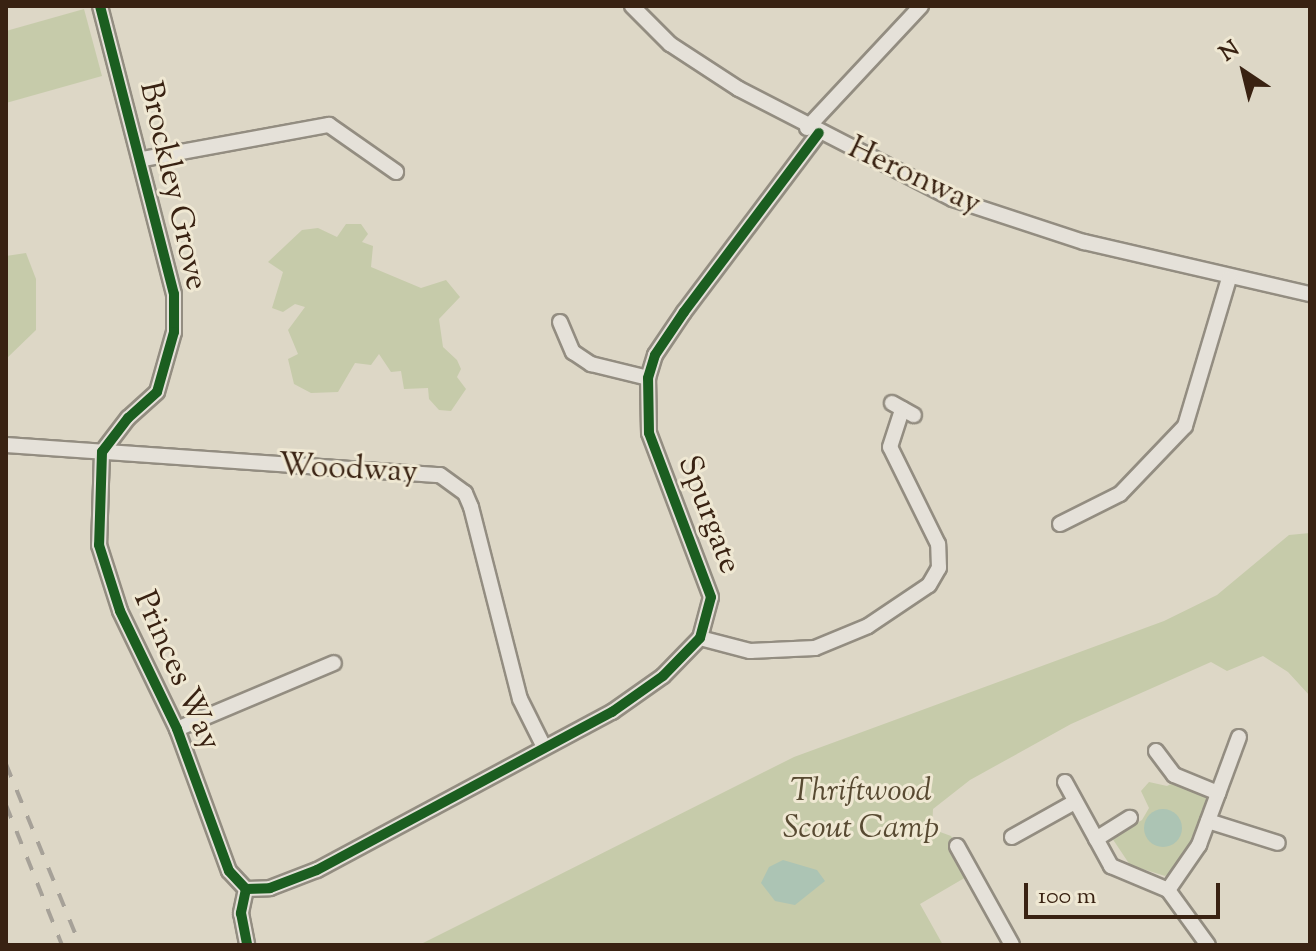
<!DOCTYPE html>
<html>
<head>
<meta charset="utf-8">
<style>
	body { margin:0 }
	#map { position:relative; width:1316px; height:951px; overflow:hidden; background:#ddd7c6; font-family:"Sorts Mill Goudy",serif }
	div>[style] { position:absolute }
	.green>* { inset:0; background:#c6cbaa }
	.water>* { inset:0; background:#acc4b4 }
	.round { border-radius:50% }
	.roads { filter:drop-shadow(2px 0 #938d81) drop-shadow(-2px 0 #938d81) drop-shadow(0 2px #938d81) drop-shadow(0 -2px #938d81) }
	.minor>* { height:14px; margin:-7px; padding:0 7px; transform-origin:7px; border-radius:7px; background:#e5e1d9 }
	.rail>* { height:4px; margin-top:-2px; transform-origin:0; background:repeating-linear-gradient(90deg,#a6a198 0 14px,transparent 0 28px) }
	.cycleway>* { height:10px; margin:-5px; padding:0 5px; transform-origin:5px; border-radius:5px; background:#1b5e20 }
	span { translate:-50% -50%; white-space:nowrap; text-align:center; line-height:1.15; -webkit-text-stroke:6px #efe8d3; paint-order:stroke }
	.street-label { font-size:32px; color:#392212 }
	.park-label { font-size:32px; color:#584a32; font-style:italic }
	.frame { position:absolute; inset:0; border:8px solid #392212; pointer-events:none }
	.north { position:absolute; left:1204px; top:32px; width:80px; height:80px; -webkit-text-stroke:6px #efe8d3; paint-order:stroke; rotate:325deg; font-size:22px; font-weight:700; line-height:32px; text-align:center; color:#392212 }
	.north::after { content:''; display:block; margin:auto; width:28px; height:36px; background:#392212; clip-path:polygon(50% 0,100% 100%,50% 72%,0 100%) }
	.scale { position:absolute; left:1024px; top:883px; width:196px; height:36px; box-sizing:border-box; border:4px solid #392212; border-top:0; padding-left:10px; font-size:24px; line-height:28px; white-space:nowrap; color:#392212; -webkit-text-stroke:6px #efe8d3; paint-order:stroke }
</style>
</head>
<body>
<div id="map">
	<div class="green">
		<div style="clip-path:polygon(84px 9px,102px 76px,6px 103px,6px 31px)"></div>
		<div style="clip-path:polygon(346px 224px,361px 224px,368px 234px,362px 242px,373px 246px,371px 267px,421px 288px,446px 280px,460px 297px,439px 319px,443px 347px,457px 360px,461px 369px,457px 377px,466px 389px,451px 411px,439px 410px,429px 399px,428px 388px,404px 389px,401px 371px,391px 372px,379px 354px,371px 365px,355px 363px,338px 392px,311px 393px,294px 384px,288px 359px,298px 354px,288px 330px,305px 307px,295px 304px,283px 312px,272px 308px,283px 272px,268px 262px,302px 230px,318px 228px,337px 237px)"></div>
		<div style="clip-path:polygon(26px 253px,36px 279px,36px 330px,6px 359px,6px 256px)"></div>
		<div style="clip-path:polygon(1310px 533px,1310px 696px,1288px 672px,1263px 656px,1227px 671px,1211px 662px,1071px 724px,970px 780px,933px 809px,932px 829px,951px 836px,973px 873px,920px 904px,943px 945px,419px 945px,794px 757px,1164px 621px,1217px 595px,1289px 535px)"></div>
		<div style="clip-path:polygon(1149px 782px,1167px 786px,1175px 782px,1209px 796px,1192px 845px,1175px 871px,1165px 876px,1130px 865px,1112px 838px,1142px 820px,1149px 808px,1141px 791px)"></div>
	</div>
	<div class="water">
		<div class="round" style="left:1144px;top:809px;width:38px;height:38px"></div>
		<div style="clip-path:polygon(783px 860px,817px 870px,825px 881px,795px 905px,775px 901px,761px 883px,769px 867px)"></div>
	</div>
	<div class="roads">
		<div class="minor">
			<div style="left:100px;top:6px;width:297px;rotate:75.6deg"></div>
			<div style="left:174px;top:294px;width:38px;rotate:90deg"></div>
			<div style="left:174px;top:332px;width:62px;rotate:105.8deg"></div>
			<div style="left:157px;top:392px;width:39px;rotate:138deg"></div>
			<div style="left:128px;top:418px;width:43px;rotate:127.4deg"></div>
			<div style="left:102px;top:452px;width:93px;rotate:91.8deg"></div>
			<div style="left:99px;top:545px;width:69px;rotate:72.3deg"></div>
			<div style="left:120px;top:611px;width:131px;rotate:64.2deg"></div>
			<div style="left:177px;top:729px;width:151px;rotate:69.9deg"></div>
			<div style="left:229px;top:871px;width:25px;rotate:47deg"></div>
			<div style="left:246px;top:889px;width:25px;rotate:102deg"></div>
			<div style="left:241px;top:913px;width:33px;rotate:79deg"></div>
			<div style="left:632px;top:6px;width:54px;rotate:45deg"></div>
			<div style="left:670px;top:44px;width:82px;rotate:33.1deg"></div>
			<div style="left:739px;top:89px;width:241px;rotate:27.2deg"></div>
			<div style="left:953px;top:199px;width:138px;rotate:18.2deg"></div>
			<div style="left:1084px;top:242px;width:232px;rotate:13deg"></div>
			<div style="left:807px;top:128px;width:167px;rotate:-46.9deg"></div>
			<div style="left:143px;top:159px;width:189px;rotate:-10.4deg"></div>
			<div style="left:329px;top:125px;width:82px;rotate:35deg"></div>
			<div style="left:560px;top:322px;width:33px;rotate:67deg"></div>
			<div style="left:573px;top:352px;width:22px;rotate:34deg"></div>
			<div style="left:591px;top:364px;width:59px;rotate:13.8deg"></div>
			<div style="left:892px;top:403px;width:25px;rotate:29deg"></div>
			<div style="left:6px;top:445px;width:435px;rotate:4deg"></div>
			<div style="left:440px;top:475px;width:31px;rotate:36deg"></div>
			<div style="left:465px;top:493px;width:15px;rotate:67deg"></div>
			<div style="left:471px;top:507px;width:198px;rotate:75.7deg"></div>
			<div style="left:520px;top:699px;width:54px;rotate:63.4deg"></div>
			<div style="left:1060px;top:524px;width:67px;rotate:-26.6deg"></div>
			<div style="left:1120px;top:494px;width:94px;rotate:-46.3deg"></div>
			<div style="left:1185px;top:426px;width:154px;rotate:-73.4deg"></div>
			<div style="left:700px;top:638px;width:52px;rotate:14.6deg"></div>
			<div style="left:750px;top:651px;width:65px;rotate:-2.6deg"></div>
			<div style="left:815px;top:648px;width:57px;rotate:-22.5deg"></div>
			<div style="left:868px;top:626px;width:73px;rotate:-33.9deg"></div>
			<div style="left:929px;top:585px;width:20px;rotate:-60deg"></div>
			<div style="left:939px;top:568px;width:24px;rotate:-92deg"></div>
			<div style="left:938px;top:544px;width:108px;rotate:-116.3deg"></div>
			<div style="left:890px;top:447px;width:40px;rotate:-72deg"></div>
			<div style="left:177px;top:729px;width:170px;rotate:-22.8deg"></div>
			<div style="left:1156px;top:751px;width:30px;rotate:53deg"></div>
			<div style="left:1174px;top:775px;width:48px;rotate:22.2deg"></div>
			<div style="left:1065px;top:782px;width:96px;rotate:61.3deg"></div>
			<div style="left:1111px;top:866px;width:62px;rotate:22.8deg"></div>
			<div style="left:1168px;top:890px;width:68px;rotate:54deg"></div>
			<div style="left:1208px;top:821px;width:73px;rotate:17.4deg"></div>
			<div style="left:1012px;top:837px;width:72px;rotate:-29.1deg"></div>
			<div style="left:1096px;top:839px;width:40px;rotate:-32deg"></div>
			<div style="left:957px;top:846px;width:113px;rotate:60.9deg"></div>
			<div style="left:246px;top:889px;width:24px;rotate:-2deg"></div>
			<div style="left:270px;top:888px;width:50px;rotate:-21deg"></div>
			<div style="left:317px;top:870px;width:335px;rotate:-28.2deg"></div>
			<div style="left:612px;top:712px;width:62px;rotate:-35.2deg"></div>
			<div style="left:663px;top:676px;width:53px;rotate:-45.8deg"></div>
			<div style="left:700px;top:638px;width:42px;rotate:-75deg"></div>
			<div style="left:711px;top:597px;width:175px;rotate:-110.7deg"></div>
			<div style="left:649px;top:433px;width:55px;rotate:-91deg"></div>
			<div style="left:648px;top:378px;width:24px;rotate:-73deg"></div>
			<div style="left:655px;top:355px;width:52px;rotate:-56deg"></div>
			<div style="left:684px;top:312px;width:224px;rotate:-53deg"></div>
			<div style="left:1168px;top:890px;width:55px;rotate:-55.4deg"></div>
			<div style="left:1199px;top:845px;width:115px;rotate:-69.7deg"></div>
		</div>
	</div>
	<div class="rail">
		<div style="left:6px;top:764px;width:196px;rotate:67.8deg"></div>
		<div style="left:6px;top:805px;width:151px;rotate:68.2deg"></div>
	</div>
	<div class="cycleway">
		<div style="left:100px;top:6px;width:297px;rotate:75.6deg"></div>
		<div style="left:174px;top:294px;width:38px;rotate:90deg"></div>
		<div style="left:174px;top:332px;width:62px;rotate:105.8deg"></div>
		<div style="left:157px;top:392px;width:39px;rotate:138deg"></div>
		<div style="left:128px;top:418px;width:43px;rotate:127.4deg"></div>
		<div style="left:102px;top:452px;width:93px;rotate:91.8deg"></div>
		<div style="left:99px;top:545px;width:69px;rotate:72.3deg"></div>
		<div style="left:120px;top:611px;width:131px;rotate:64.2deg"></div>
		<div style="left:177px;top:729px;width:151px;rotate:69.9deg"></div>
		<div style="left:229px;top:871px;width:25px;rotate:47deg"></div>
		<div style="left:246px;top:889px;width:25px;rotate:102deg"></div>
		<div style="left:241px;top:913px;width:33px;rotate:79deg"></div>
		<div style="left:246px;top:889px;width:24px;rotate:-2deg"></div>
		<div style="left:270px;top:888px;width:50px;rotate:-21deg"></div>
		<div style="left:317px;top:870px;width:335px;rotate:-28.2deg"></div>
		<div style="left:612px;top:712px;width:62px;rotate:-35.2deg"></div>
		<div style="left:663px;top:676px;width:53px;rotate:-45.8deg"></div>
		<div style="left:700px;top:638px;width:42px;rotate:-75deg"></div>
		<div style="left:711px;top:597px;width:175px;rotate:-110.7deg"></div>
		<div style="left:649px;top:433px;width:55px;rotate:-91deg"></div>
		<div style="left:648px;top:378px;width:24px;rotate:-73deg"></div>
		<div style="left:655px;top:355px;width:52px;rotate:-56deg"></div>
		<div style="left:684px;top:312px;width:224px;rotate:-53deg"></div>
	</div>
	<div class="street-label">
		<span style="left:914px;top:177px;rotate:25deg">Heronway</span>
		<span style="left:172px;top:186px;rotate:77deg">Brockley Grove</span>
		<span style="left:348px;top:470px;rotate:3deg">Woodway</span>
		<span style="left:708px;top:515px;rotate:69deg">Spurgate</span>
		<span style="left:176px;top:671px;rotate:66deg">Princes Way</span>
	</div>
	<div class="park-label">
		<span style="left:861px;top:811px">Thriftwood<br>Scout Camp</span>
	</div>
	<div class="frame"></div>
	<div class="north">N</div>
	<div class="scale">100 m</div>
</div>
</body>
</html>
